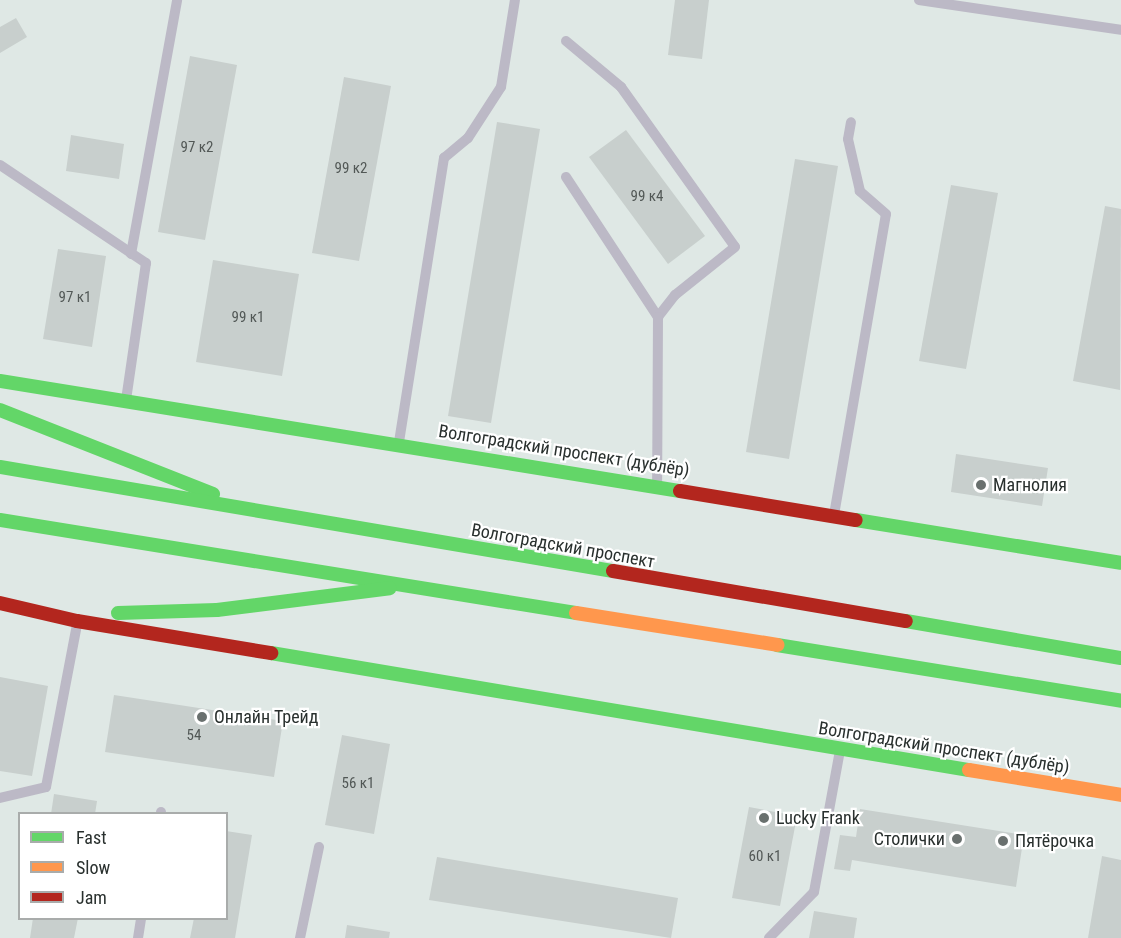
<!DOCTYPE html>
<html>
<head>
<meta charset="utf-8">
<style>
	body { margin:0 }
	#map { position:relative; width:1121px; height:938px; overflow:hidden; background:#dfe8e5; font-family:"Roboto Condensed",sans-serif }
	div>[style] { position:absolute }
	.building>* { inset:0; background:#c8cfcd }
	.lane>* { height:10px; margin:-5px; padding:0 5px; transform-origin:5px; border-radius:5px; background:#bcb9c6 }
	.fast>* { height:14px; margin:-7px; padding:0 7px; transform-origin:7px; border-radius:7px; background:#63d668 }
	.slow>* { height:14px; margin:-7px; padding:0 7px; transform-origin:7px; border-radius:7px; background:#ff974d }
	.jam>* { height:14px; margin:-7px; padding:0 7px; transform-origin:7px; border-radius:7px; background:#b3261e }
	.dots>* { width:16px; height:16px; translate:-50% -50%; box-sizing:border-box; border:3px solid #fff; border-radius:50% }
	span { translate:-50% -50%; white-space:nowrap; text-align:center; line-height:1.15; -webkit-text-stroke:4.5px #fff; paint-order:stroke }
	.number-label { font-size:15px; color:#525856 }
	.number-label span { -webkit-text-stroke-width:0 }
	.street-label { font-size:18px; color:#29302e }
	.poi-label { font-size:18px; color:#29302e }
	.left { translate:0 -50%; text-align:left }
	.right { translate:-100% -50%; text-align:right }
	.legend { position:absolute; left:18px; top:812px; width:210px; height:108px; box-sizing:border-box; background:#fff; border:2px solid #a9acab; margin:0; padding:8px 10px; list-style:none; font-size:18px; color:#29302e }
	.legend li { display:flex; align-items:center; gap:12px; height:30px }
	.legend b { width:30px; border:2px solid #a9acab }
</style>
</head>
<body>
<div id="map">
	<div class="building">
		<div style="clip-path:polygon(675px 0,709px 0,702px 59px,668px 55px)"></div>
		<div style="clip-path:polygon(16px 18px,27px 37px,0 53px,0 27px)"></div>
		<div style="clip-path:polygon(190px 56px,237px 65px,205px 240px,158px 232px)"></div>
		<div style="clip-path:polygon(344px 77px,391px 86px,359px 261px,312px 253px)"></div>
		<div style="clip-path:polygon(497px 122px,540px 129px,491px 423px,448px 416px)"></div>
		<div style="clip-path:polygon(626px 130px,705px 236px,668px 264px,589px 157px)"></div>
		<div style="clip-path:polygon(71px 135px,124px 144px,119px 179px,66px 171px)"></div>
		<div style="clip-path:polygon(795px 159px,838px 166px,789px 459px,746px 452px)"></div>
		<div style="clip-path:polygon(951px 185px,998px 193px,966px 369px,919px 361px)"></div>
		<div style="clip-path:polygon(1105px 206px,1121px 209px,1120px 390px,1073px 381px)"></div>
		<div style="clip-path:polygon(58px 249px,106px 256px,92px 347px,43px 339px)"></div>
		<div style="clip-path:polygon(213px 260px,299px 274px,282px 376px,196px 362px)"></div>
		<div style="clip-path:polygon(956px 454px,1048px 468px,1042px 506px,951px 492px)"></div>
		<div style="clip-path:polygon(0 677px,48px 686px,32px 776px,0 771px)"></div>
		<div style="clip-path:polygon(114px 695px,283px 721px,274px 777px,105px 752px)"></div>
		<div style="clip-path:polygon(342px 735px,390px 744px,374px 834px,325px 825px)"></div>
		<div style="clip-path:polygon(54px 794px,97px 801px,95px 814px,51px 814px)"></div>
		<div style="clip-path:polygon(749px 807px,797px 816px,780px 906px,732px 898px)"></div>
		<div style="clip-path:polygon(860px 809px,1024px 835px,1016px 887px,852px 860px,850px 871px,834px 869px,840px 835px,856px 837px)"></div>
		<div style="clip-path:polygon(226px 831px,252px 835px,235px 938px,190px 938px,194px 918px,226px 918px)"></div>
		<div style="clip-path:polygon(1102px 856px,1121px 860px,1121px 938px,1088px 938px)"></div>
		<div style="clip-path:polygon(437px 857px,678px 898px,671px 938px,429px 900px)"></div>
		<div style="clip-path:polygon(814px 911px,857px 918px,854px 938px,809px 938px)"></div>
		<div style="clip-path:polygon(33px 918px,78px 918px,74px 938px,30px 938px)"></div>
		<div style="clip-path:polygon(347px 925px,390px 932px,389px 938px,345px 938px)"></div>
	</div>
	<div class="lane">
		<div style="left:919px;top:0;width:204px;rotate:8.4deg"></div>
		<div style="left:566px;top:41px;width:72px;rotate:39.9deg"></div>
		<div style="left:621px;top:87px;width:196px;rotate:54.5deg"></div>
		<div style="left:735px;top:247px;width:77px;rotate:141.3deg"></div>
		<div style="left:675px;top:295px;width:28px;rotate:128deg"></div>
		<div style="left:0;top:165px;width:176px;rotate:33.9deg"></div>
		<div style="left:146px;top:263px;width:138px;rotate:98.3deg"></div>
		<div style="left:566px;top:177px;width:168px;rotate:56.7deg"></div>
		<div style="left:658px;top:317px;width:168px;rotate:90.3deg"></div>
		<div style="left:131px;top:254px;width:258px;rotate:-79.7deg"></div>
		<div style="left:399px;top:442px;width:288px;rotate:-81deg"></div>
		<div style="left:444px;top:158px;width:31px;rotate:-40deg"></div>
		<div style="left:468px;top:138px;width:61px;rotate:-57.1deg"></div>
		<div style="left:501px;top:87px;width:88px;rotate:-80.9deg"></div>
		<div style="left:834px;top:515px;width:305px;rotate:-80.2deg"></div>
		<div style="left:886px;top:214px;width:35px;rotate:-139deg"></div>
		<div style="left:860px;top:191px;width:53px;rotate:-103deg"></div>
		<div style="left:848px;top:139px;width:17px;rotate:-80deg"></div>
		<div style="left:0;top:798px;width:47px;rotate:-13.4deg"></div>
		<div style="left:46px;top:787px;width:166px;rotate:-79.2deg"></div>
		<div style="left:161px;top:814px;width:2px;rotate:-90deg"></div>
		<div style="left:138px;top:938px;width:20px;rotate:-81deg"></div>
		<div style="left:300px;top:938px;width:93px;rotate:-78.2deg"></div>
		<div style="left:769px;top:938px;width:64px;rotate:-45.6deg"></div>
		<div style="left:814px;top:892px;width:144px;rotate:-79.6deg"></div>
	</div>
	<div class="fast">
		<div style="left:0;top:381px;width:689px;rotate:9.19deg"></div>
		<div style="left:0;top:410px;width:229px;rotate:21.5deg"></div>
		<div style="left:0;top:467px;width:622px;rotate:9.63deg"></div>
		<div style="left:0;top:520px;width:583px;rotate:9.17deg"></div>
		<div style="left:856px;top:520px;width:268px;rotate:9.2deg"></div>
		<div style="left:118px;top:613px;width:99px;rotate:-1.7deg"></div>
		<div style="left:217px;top:610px;width:174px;rotate:-7.2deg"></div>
		<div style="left:906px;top:621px;width:218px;rotate:9.8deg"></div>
		<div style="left:777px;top:645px;width:349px;rotate:9.2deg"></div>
		<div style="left:271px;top:653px;width:708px;rotate:9.52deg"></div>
	</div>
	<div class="slow">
		<div style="left:576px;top:613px;width:204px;rotate:9deg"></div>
		<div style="left:969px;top:770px;width:154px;rotate:9.3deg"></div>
	</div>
	<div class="jam">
		<div style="left:680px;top:491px;width:178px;rotate:9.4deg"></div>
		<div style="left:613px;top:571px;width:297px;rotate:9.7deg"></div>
		<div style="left:0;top:603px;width:79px;rotate:13.2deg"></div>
		<div style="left:77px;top:621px;width:197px;rotate:9.4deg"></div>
	</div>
	<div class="dots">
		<div style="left:981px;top:485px;background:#69706e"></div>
		<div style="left:202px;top:717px;background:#69706e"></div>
		<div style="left:764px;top:818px;background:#69706e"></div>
		<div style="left:957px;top:839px;background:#69706e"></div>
		<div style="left:1003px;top:841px;background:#69706e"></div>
	</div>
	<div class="number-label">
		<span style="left:197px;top:148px">97 к2</span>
		<span style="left:351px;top:169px">99 к2</span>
		<span style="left:647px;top:197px">99 к4</span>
		<span style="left:75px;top:298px">97 к1</span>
		<span style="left:248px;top:318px">99 к1</span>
		<span style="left:194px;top:736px">54</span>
		<span style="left:358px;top:784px">56 к1</span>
		<span style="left:765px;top:857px">60 к1</span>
	</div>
	<div class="street-label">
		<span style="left:564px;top:451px;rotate:9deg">Волгоградский проспект (дублёр)</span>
		<span style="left:563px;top:546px;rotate:10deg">Волгоградский проспект</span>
		<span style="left:944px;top:748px;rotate:9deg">Волгоградский проспект (дублёр)</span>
	</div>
	<div class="poi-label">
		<span class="left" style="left:993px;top:485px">Магнолия</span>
		<span class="left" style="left:214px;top:717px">Онлайн Трейд</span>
		<span class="left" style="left:776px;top:818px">Lucky Frank</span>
		<span class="right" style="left:945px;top:839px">Столички</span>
		<span class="left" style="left:1015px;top:841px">Пятёрочка</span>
	</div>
	<ul class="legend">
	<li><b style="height:8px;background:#63d668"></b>Fast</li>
	<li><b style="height:8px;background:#ff974d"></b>Slow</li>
	<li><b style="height:8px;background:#b3261e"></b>Jam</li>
	</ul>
</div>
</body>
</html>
